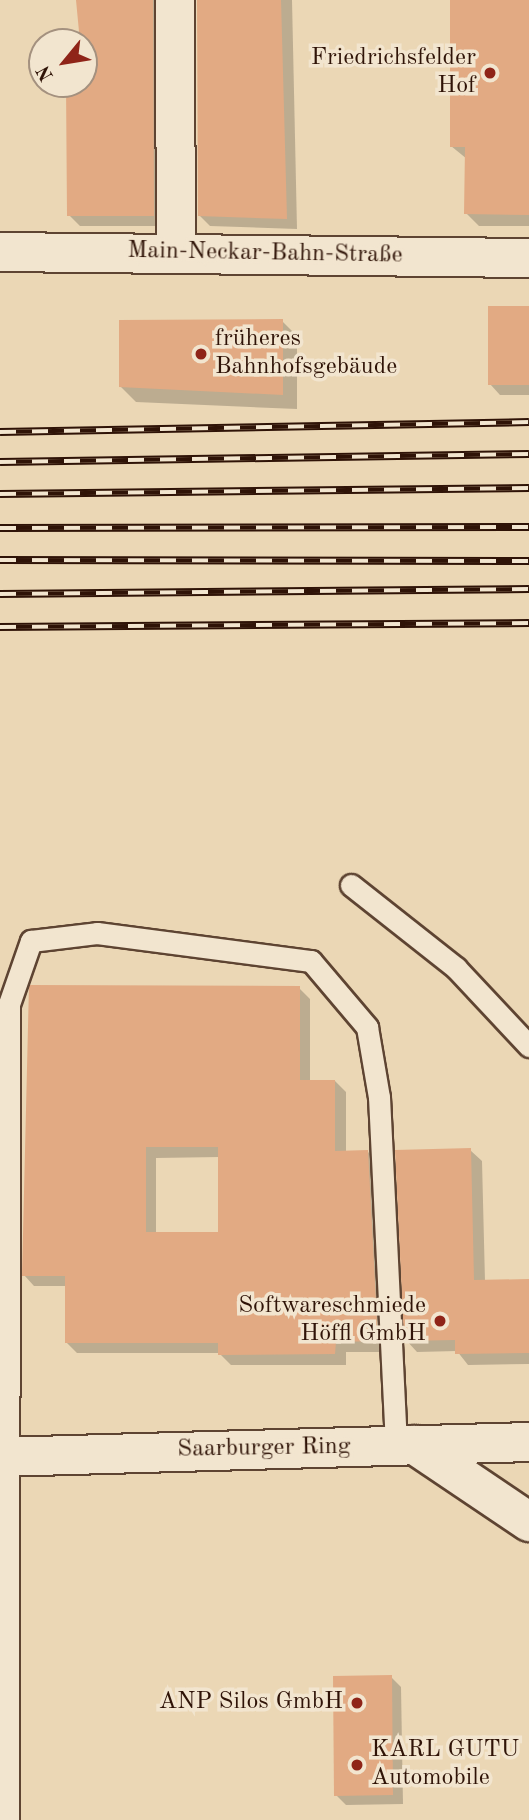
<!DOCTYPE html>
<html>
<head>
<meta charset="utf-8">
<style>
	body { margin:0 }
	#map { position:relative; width:529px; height:1820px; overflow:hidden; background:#ebd7b5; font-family:"Old Standard TT",serif }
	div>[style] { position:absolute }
	.shadow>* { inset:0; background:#0003 }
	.building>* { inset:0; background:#e2aa83 }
	.roads { filter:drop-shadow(2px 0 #5e4432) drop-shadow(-2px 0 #5e4432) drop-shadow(0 2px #5e4432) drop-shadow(0 -2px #5e4432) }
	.service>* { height:21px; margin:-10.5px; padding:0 10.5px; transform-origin:10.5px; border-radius:10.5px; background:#f2e5cf }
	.minor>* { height:38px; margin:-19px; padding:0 19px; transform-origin:19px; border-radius:19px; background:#f2e5cf }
	.rail>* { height:8px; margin-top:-4px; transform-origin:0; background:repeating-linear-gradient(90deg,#f2e5cf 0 16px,#2f1307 0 32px); box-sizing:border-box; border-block:2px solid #2f1307 }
	.dots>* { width:19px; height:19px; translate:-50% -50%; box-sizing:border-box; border:4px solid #f2e5cf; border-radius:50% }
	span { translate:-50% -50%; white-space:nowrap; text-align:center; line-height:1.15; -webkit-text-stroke:7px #f2e5cf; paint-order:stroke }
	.poi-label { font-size:24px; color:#2f1307 }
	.right { translate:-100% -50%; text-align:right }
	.left { translate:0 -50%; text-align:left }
	.street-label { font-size:24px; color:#2f1307 }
	.north { position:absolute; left:28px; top:28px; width:70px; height:70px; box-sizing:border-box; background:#f2e5cf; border:2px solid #a4917f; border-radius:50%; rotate:240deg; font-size:19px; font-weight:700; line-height:28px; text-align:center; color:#2f1307 }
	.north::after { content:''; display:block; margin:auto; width:24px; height:32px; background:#8f2418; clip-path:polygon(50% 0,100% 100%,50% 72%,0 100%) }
</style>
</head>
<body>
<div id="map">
	<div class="shadow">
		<div style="clip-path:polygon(78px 0,170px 0,164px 226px,80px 226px,69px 215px,68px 84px,84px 84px)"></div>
		<div style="clip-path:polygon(199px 0,292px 0,297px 229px,210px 226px,199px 215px)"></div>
		<div style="clip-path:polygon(452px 0,529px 0,529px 226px,479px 226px,466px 213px,467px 159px,451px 146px)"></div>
		<div style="clip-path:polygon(529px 308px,529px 395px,500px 395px,490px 384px)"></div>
		<div style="clip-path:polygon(282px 321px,297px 336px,297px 409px,136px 402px,121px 387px)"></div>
		<div style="clip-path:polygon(evenodd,31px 987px,299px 988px,310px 999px,310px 1082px,335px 1081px,346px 1092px,346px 1153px,368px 1152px,379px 1163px,388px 1352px,346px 1352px,346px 1365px,231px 1365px,219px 1353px,77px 1353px,66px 1342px,67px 1286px,34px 1286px,24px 1275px,31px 987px,220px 1157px,220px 1234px,156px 1234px,156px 1158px,220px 1157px)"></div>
		<div style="clip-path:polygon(470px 1150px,482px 1161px,485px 1281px,529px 1281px,529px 1364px,468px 1365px,457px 1351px,417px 1352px,406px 1340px)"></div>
		<div style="clip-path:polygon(391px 1677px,401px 1687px,403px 1804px,346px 1805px,336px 1795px)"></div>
	</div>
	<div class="building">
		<div style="clip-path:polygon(76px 0,153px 0,154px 216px,67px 216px,66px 84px,84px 84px)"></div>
		<div style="clip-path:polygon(197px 0,281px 0,287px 219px,198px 216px)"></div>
		<div style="clip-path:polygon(450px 0,529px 0,529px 215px,464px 214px,465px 147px,450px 147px)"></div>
		<div style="clip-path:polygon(488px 306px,529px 306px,529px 385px,488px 385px)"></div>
		<div style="clip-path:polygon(283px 319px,283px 395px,119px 387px,119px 320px)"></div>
		<div style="clip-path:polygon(evenodd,29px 985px,300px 986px,300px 1080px,335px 1080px,335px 1151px,368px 1150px,378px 1341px,336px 1342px,335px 1354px,218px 1355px,218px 1343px,65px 1343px,65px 1276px,22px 1276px,29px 985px,146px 1147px,218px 1147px,218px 1232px,146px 1232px,146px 1147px)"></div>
		<div style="clip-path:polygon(471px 1148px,474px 1280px,529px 1279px,529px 1353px,455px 1354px,455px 1340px,404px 1341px,395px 1150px)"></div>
		<div style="clip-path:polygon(392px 1675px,393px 1795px,334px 1796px,333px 1676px)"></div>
	</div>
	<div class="roads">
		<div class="service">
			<div style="left:351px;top:885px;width:134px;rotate:38.3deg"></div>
			<div style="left:456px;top:968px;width:107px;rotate:46.9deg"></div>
			<div style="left:8px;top:1820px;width:816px;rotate:-89.93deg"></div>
			<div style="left:9px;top:1004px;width:67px;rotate:-70.8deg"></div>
			<div style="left:31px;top:941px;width:66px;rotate:-6.9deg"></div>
			<div style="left:97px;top:933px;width:216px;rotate:7.5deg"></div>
			<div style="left:311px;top:961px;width:87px;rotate:49.7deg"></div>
			<div style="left:367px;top:1027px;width:71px;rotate:80.3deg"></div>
			<div style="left:379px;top:1097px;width:349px;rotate:87.2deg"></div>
		</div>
		<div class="minor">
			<div style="left:175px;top:0;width:252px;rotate:89.8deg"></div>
			<div style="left:0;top:252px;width:529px;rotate:0.65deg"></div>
			<div style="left:415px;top:1445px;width:138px;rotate:34deg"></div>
			<div style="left:0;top:1457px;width:529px;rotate:-1.62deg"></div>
		</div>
	</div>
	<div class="rail">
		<div style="left:0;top:432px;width:529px;rotate:-1.08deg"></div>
		<div style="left:0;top:462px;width:529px;rotate:-0.87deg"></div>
		<div style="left:0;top:494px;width:529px;rotate:-0.65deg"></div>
		<div style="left:0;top:528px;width:529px;rotate:-0.11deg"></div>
		<div style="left:0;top:560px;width:529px;rotate:0.11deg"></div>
		<div style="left:0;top:594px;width:529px;rotate:-0.54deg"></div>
		<div style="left:0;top:627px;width:529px;rotate:-0.43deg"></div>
	</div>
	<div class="dots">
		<div style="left:490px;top:73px;background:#8f2418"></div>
		<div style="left:201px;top:354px;background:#8f2418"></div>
		<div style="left:440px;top:1321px;background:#8f2418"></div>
		<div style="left:357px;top:1703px;background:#8f2418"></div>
		<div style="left:357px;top:1765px;background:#8f2418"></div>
	</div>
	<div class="poi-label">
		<span class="right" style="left:476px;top:73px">Friedrichsfelder<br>Hof</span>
		<span class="left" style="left:215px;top:354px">früheres<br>Bahnhofsgebäude</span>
		<span class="right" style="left:426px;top:1321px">Softwareschmiede<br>Höffl GmbH</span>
		<span class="right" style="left:343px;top:1703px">ANP Silos GmbH</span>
		<span class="left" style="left:371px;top:1765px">KARL GUTU<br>Automobile</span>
	</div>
	<div class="street-label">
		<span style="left:265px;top:254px;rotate:1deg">Main-Neckar-Bahn-Straße</span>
		<span style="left:264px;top:1449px;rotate:-1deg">Saarburger Ring</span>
	</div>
	<div class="north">N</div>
</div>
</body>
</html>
